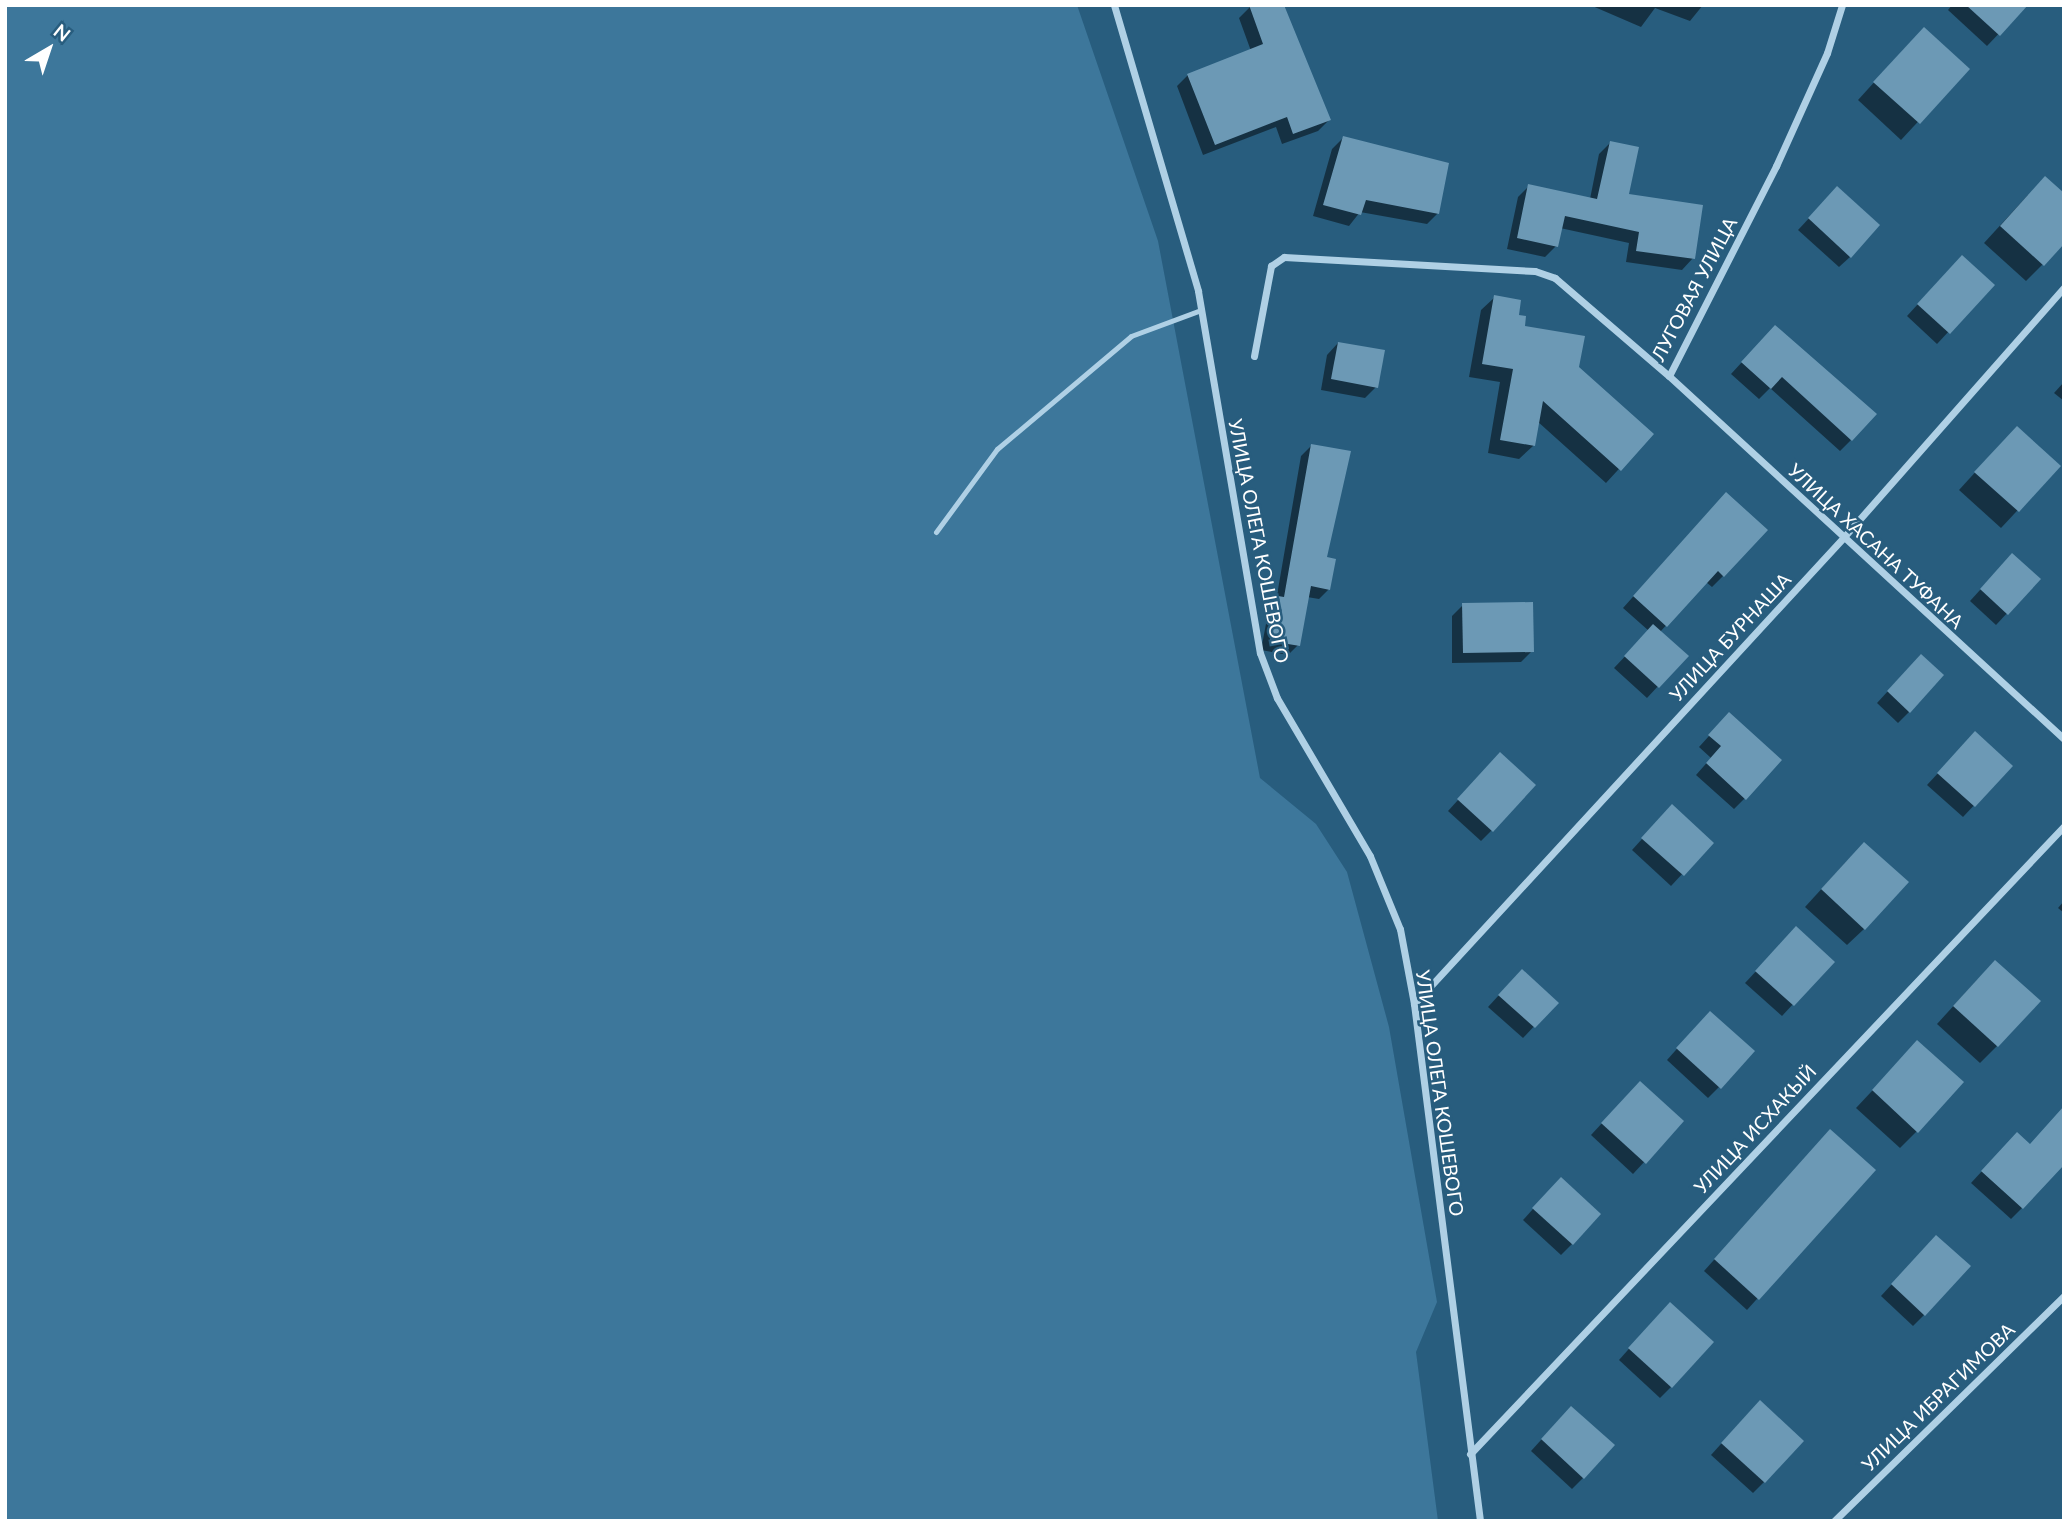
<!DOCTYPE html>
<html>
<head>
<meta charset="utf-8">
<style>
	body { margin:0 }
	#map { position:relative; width:2069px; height:1526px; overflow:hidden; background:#285d7e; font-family:Lato,sans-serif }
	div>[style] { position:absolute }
	.green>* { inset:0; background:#3d779b }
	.shadow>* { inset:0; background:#0007 }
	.building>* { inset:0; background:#6c99b5 }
	.lane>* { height:5px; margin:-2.5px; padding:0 2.5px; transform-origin:2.5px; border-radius:2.5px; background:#afd0e5 }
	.street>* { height:7px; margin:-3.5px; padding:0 3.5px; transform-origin:3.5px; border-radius:3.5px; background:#afd0e5 }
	span { translate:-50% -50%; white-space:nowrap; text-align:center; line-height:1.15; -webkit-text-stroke:5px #285d7e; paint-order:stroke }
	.street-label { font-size:19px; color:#fff }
	.frame { position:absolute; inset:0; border:7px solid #fff; pointer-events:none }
	.north { position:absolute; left:14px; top:14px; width:70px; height:70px; -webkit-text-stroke:5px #285d7e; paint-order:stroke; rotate:39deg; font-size:19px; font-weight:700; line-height:28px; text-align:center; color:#fff }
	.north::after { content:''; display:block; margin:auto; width:24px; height:32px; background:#fff; clip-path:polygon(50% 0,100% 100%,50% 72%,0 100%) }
</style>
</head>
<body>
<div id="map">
	<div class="green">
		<div style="clip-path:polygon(5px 5px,1077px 5px,1158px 241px,1260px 778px,1316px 824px,1347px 872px,1389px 1027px,1437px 1302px,1416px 1352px,1438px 1521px,5px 1521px)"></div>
	</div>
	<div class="shadow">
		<div style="clip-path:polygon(1590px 5px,1703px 5px,1690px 21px,1655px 8px,1641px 27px)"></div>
		<div style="clip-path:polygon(1952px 5px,2026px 5px,1987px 46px,1948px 10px)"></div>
		<div style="clip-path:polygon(1250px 7px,1329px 120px,1318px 131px,1282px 144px,1276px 127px,1203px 155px,1177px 86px,1188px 75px,1251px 51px,1239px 18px)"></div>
		<div style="clip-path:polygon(1907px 46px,1967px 69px,1901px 140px,1858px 100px)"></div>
		<div style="clip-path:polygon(1343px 138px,1438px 213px,1427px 224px,1360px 212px,1349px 226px,1313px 216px,1332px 149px)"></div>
		<div style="clip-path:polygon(1610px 143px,1627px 195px,1693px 258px,1682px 270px,1626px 262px,1629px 243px,1560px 228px,1556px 246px,1545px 257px,1507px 249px,1518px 197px,1529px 186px,1590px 199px,1599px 154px)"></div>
		<div style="clip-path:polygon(2028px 195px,2043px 264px,2026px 281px,1984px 243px)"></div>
		<div style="clip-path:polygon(1826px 200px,1850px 257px,1839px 267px,1798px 230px)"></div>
		<div style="clip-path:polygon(1951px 268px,1992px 285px,1937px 344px,1907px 316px)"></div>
		<div style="clip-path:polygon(1495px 297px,1523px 327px,1577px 367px,1651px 434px,1606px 483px,1537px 421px,1533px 446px,1519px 459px,1488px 453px,1500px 382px,1469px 377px,1481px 310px)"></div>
		<div style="clip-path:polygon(1764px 338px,1851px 440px,1840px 451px,1770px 388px,1759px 399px,1731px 374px)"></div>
		<div style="clip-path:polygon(1338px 343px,1376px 387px,1365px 398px,1321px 390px,1327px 355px)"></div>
		<div style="clip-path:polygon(2064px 382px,2064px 401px,2054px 393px)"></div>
		<div style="clip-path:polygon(2000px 445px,2059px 466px,2001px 528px,1959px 490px)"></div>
		<div style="clip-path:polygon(1311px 446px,1329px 589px,1319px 599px,1307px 597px,1298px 645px,1288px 655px,1261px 650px,1269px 608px,1276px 601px,1301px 456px)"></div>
		<div style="clip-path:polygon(1715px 505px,1723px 576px,1712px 587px,1706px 582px,1660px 632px,1686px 656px,1647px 698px,1614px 668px,1649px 631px,1623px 608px)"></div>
		<div style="clip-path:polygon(2001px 567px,2038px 580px,1996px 625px,1970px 601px)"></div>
		<div style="clip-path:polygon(1463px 605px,1532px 651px,1521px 662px,1452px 663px,1452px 616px)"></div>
		<div style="clip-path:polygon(1910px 667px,1909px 712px,1898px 723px,1877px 703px)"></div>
		<div style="clip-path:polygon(1719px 725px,1745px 798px,1734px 809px,1696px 775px,1711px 758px,1699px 747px)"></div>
		<div style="clip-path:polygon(1964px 745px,2011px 766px,1963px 817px,1927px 785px)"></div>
		<div style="clip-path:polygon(1489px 766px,1492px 830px,1481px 841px,1448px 811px)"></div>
		<div style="clip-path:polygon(1661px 818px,1711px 843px,1671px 886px,1632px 850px)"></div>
		<div style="clip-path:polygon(1847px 861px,1864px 929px,1847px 945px,1805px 907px)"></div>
		<div style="clip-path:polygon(2064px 901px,2064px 913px,2058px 908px)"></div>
		<div style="clip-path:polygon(1785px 940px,1832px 962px,1782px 1016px,1745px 983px)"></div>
		<div style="clip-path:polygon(1978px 979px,1997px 1046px,1980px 1063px,1937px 1024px)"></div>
		<div style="clip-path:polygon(1511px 982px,1556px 1003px,1523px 1038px,1488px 1007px)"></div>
		<div style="clip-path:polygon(1699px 1024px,1719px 1087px,1708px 1098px,1667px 1060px)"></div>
		<div style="clip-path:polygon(1901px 1060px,1917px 1131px,1900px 1148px,1856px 1108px)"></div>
		<div style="clip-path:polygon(1629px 1094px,1682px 1121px,1633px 1174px,1591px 1135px)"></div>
		<div style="clip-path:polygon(1819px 1143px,1873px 1170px,1747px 1310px,1704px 1271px)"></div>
		<div style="clip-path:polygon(2006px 1145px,2022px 1208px,2011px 1219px,1971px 1183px)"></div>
		<div style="clip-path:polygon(1550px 1190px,1572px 1244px,1561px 1255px,1523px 1220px)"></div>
		<div style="clip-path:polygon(1925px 1248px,1924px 1315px,1913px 1326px,1881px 1296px)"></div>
		<div style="clip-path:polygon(1659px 1315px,1671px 1387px,1660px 1398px,1619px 1360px)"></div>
		<div style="clip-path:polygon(1749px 1413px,1764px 1482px,1753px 1493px,1711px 1455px)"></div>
		<div style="clip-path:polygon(1560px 1419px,1583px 1478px,1572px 1489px,1531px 1451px)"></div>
	</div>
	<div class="building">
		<div style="clip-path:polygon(1249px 5px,1284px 5px,1331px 120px,1293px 134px,1287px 117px,1215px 145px,1187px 74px,1263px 44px)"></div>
		<div style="clip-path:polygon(1966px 5px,2028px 5px,2000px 36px)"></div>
		<div style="clip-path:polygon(1924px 27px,1970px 69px,1920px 124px,1873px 82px)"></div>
		<div style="clip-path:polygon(1343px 136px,1449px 163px,1439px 214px,1366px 200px,1361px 215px,1323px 205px)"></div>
		<div style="clip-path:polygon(1610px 141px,1639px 147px,1629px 194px,1703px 205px,1695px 259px,1636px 251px,1639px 232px,1565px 216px,1558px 247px,1517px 238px,1528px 184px,1597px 199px)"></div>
		<div style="clip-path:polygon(2045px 176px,2064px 193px,2064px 244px,2044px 266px,2000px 226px)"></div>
		<div style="clip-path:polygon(1837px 186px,1880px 225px,1851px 258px,1808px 218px)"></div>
		<div style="clip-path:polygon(1962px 255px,1995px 285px,1950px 334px,1917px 304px)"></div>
		<div style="clip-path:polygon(1494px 295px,1521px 300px,1519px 315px,1526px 316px,1525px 326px,1585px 336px,1579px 367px,1654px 434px,1621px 471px,1543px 401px,1535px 446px,1500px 440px,1513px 369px,1482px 364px)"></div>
		<div style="clip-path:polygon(1775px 325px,1877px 414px,1852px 441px,1782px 377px,1771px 389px,1741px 362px)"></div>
		<div style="clip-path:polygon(1338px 342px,1385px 350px,1378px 388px,1331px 379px)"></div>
		<div style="clip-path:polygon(2017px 426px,2061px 466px,2019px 512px,1974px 472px)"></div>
		<div style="clip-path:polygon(1311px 444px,1351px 451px,1327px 557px,1336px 559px,1330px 590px,1311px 586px,1300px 646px,1270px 641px,1278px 596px,1284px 597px)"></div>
		<div style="clip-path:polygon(1726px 492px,1768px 530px,1724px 577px,1718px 571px,1667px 627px,1633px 596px)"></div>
		<div style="clip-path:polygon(2012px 553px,2041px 579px,2008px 615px,1980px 589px)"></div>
		<div style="clip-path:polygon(1533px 602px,1534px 652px,1463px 653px,1462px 603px)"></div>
		<div style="clip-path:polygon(1653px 624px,1689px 656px,1659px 688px,1624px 656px)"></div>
		<div style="clip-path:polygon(1921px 654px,1944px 675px,1910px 713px,1887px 691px)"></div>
		<div style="clip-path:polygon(1729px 712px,1782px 760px,1746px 800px,1706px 763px,1721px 746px,1708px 735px)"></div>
		<div style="clip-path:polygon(1975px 731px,2013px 766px,1975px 807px,1937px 773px)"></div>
		<div style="clip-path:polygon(1500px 752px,1536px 785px,1493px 832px,1457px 799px)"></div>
		<div style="clip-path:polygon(1672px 804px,1714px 843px,1684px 876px,1641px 838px)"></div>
		<div style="clip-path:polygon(1864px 842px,1909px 882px,1865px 930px,1821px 889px)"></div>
		<div style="clip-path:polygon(1796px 926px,1835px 962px,1794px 1006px,1755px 971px)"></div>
		<div style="clip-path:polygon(1995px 960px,2041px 1001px,1998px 1047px,1953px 1006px)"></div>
		<div style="clip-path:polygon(1522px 969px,1559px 1003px,1535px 1028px,1498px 995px)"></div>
		<div style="clip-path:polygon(1710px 1011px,1755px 1051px,1721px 1089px,1676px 1048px)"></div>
		<div style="clip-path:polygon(1917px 1040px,1964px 1082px,1918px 1133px,1872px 1090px)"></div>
		<div style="clip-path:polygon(1640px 1081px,1684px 1121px,1646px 1164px,1601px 1123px)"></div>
		<div style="clip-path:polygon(2064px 1106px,2064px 1165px,2023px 1209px,1981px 1171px,2017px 1132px,2030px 1144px)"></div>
		<div style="clip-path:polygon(1830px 1129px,1876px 1170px,1759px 1300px,1714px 1259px)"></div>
		<div style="clip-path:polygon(1561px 1177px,1601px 1214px,1573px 1245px,1532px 1208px)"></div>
		<div style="clip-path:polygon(1936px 1235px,1971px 1266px,1925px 1316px,1891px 1284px)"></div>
		<div style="clip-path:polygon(1670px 1302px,1714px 1342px,1672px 1388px,1628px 1348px)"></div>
		<div style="clip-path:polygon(1760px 1400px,1804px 1441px,1765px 1483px,1721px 1443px)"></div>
		<div style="clip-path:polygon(1571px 1406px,1615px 1445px,1584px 1479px,1541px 1439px)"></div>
	</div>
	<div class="lane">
		<div style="left:936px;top:532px;width:103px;rotate:-53.7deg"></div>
		<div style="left:997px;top:449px;width:175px;rotate:-40.1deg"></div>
		<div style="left:1131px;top:336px;width:75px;rotate:-20.4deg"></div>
	</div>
	<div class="street">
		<div style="left:1114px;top:5px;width:298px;rotate:73.6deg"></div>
		<div style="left:1198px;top:291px;width:367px;rotate:80.3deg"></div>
		<div style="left:1260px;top:653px;width:48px;rotate:69.3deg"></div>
		<div style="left:1277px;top:698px;width:183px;rotate:59.5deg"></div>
		<div style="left:1370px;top:856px;width:79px;rotate:67.7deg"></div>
		<div style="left:1400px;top:929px;width:76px;rotate:79.4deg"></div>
		<div style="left:1414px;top:1004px;width:521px;rotate:82.72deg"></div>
		<div style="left:1254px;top:356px;width:92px;rotate:-79.3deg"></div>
		<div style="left:1271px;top:266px;width:16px;rotate:-35deg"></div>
		<div style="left:1284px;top:257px;width:251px;rotate:3.2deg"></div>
		<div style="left:1535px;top:271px;width:21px;rotate:19deg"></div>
		<div style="left:1555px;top:278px;width:150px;rotate:40.7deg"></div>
		<div style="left:1669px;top:376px;width:536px;rotate:42.58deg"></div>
		<div style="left:1669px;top:376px;width:236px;rotate:-63deg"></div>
		<div style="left:1776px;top:166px;width:124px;rotate:-65.7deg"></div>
		<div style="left:1827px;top:53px;width:50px;rotate:-72.6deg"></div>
		<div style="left:1414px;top:1004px;width:633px;rotate:-47.37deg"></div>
		<div style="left:1843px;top:538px;width:334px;rotate:-48.6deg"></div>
		<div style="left:1470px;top:1454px;width:864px;rotate:-46.59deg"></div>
		<div style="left:1834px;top:1521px;width:322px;rotate:-44.4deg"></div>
	</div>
	<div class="street-label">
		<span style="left:1694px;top:289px;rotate:-62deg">ЛУГОВАЯ УЛИЦА</span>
		<span style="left:1259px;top:541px;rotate:79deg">УЛИЦА ОЛЕГА КОШЕВОГО</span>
		<span style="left:1876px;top:546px;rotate:43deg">УЛИЦА ХАСАНА ТУФАНА</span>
		<span style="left:1730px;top:637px;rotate:-47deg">УЛИЦА БУРНАША</span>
		<span style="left:1440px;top:1093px;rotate:82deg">УЛИЦА ОЛЕГА КОШЕВОГО</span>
		<span style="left:1755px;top:1129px;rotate:-47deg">УЛИЦА ИСХАКЫЙ</span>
		<span style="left:1938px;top:1397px;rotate:-44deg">УЛИЦА ИБРАГИМОВА</span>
	</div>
	<div class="frame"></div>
	<div class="north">N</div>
</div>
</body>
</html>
